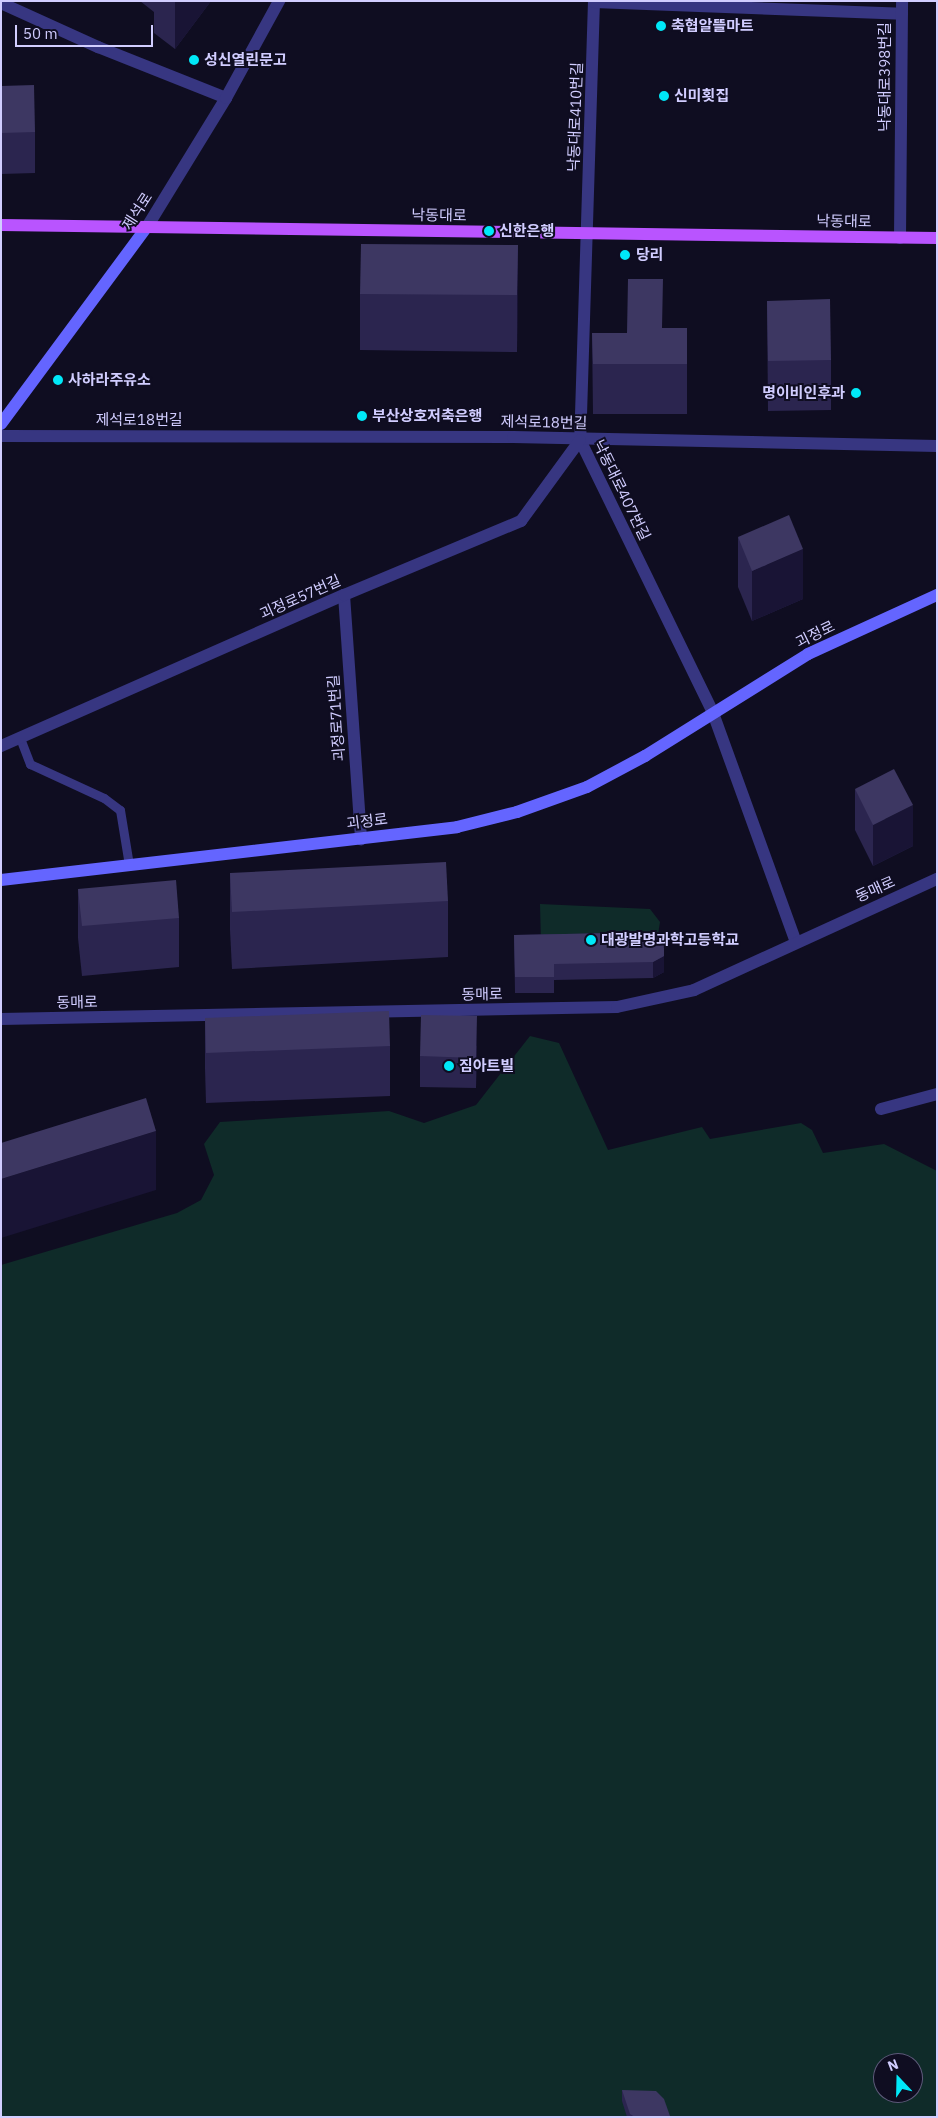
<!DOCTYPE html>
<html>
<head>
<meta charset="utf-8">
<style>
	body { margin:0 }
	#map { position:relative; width:938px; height:2118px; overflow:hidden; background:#0f0d21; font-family:"IBM Plex Sans","Noto Sans KR",sans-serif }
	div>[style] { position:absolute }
	.green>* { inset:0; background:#0f2b29 }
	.service>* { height:9px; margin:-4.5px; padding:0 4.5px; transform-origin:4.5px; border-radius:4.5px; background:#373681 }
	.minor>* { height:12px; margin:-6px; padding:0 6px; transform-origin:6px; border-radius:6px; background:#373681 }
	.tertiary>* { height:12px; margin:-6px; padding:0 6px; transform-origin:6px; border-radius:6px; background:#373681 }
	.secondary>* { height:12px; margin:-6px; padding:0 6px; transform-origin:6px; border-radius:6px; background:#6465ff }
	.primary>* { height:12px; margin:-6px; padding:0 6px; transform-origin:6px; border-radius:6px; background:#b954ff }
	.wall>* { inset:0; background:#2b254f }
	.shaded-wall>* { inset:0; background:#191435 }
	.building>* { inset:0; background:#3d3762 }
	.dots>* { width:14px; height:14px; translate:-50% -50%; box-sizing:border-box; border:2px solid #0f0d21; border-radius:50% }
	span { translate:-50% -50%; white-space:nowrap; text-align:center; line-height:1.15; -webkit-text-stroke:4px #0f0d21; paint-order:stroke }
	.poi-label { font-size:15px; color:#d1cdff; font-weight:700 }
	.left { translate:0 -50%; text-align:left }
	.right { translate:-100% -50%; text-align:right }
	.street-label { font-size:15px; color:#d1cdff }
	.frame { position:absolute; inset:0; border:2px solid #d1cdff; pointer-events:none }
	.north { position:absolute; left:873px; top:2053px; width:50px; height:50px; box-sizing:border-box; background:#0f0d21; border:1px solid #5d5a7a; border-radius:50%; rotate:339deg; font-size:14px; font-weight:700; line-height:20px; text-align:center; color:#d1cdff }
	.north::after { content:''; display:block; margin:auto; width:18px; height:22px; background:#00e8f8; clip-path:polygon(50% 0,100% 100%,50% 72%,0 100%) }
	.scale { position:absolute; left:15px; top:25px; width:138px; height:22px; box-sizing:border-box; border:2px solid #d1cdff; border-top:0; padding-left:6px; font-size:15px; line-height:18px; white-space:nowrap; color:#d1cdff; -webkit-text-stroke:4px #0f0d21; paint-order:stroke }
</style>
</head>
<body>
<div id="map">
	<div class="green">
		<div style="clip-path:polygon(540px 904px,650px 909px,660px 922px,657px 941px,541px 943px)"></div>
		<div style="clip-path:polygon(evenodd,530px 1036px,559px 1043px,608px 1150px,702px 1127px,710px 1139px,801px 1123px,812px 1130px,823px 1153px,884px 1144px,937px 1171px,937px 2117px,1px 2117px,1px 1265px,177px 1213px,201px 1200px,214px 1175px,204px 1144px,220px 1122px,389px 1111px,424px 1123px,476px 1105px,530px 1036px,883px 2063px,913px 2063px,913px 2093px,883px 2093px,883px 2063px)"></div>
	</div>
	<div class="service">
		<div style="left:20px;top:738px;width:28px;rotate:69deg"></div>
		<div style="left:30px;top:764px;width:81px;rotate:24.7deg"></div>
		<div style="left:104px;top:798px;width:20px;rotate:37deg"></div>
		<div style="left:120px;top:810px;width:56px;rotate:80.7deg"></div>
	</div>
	<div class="minor">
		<div style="left:594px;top:1px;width:439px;rotate:91.8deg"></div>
		<div style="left:580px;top:440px;width:304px;rotate:64deg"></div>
		<div style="left:713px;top:713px;width:244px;rotate:70.1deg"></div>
		<div style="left:594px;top:2px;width:308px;rotate:2.2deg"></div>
		<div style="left:1px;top:3px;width:107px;rotate:24.4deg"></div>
		<div style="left:98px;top:47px;width:138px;rotate:21.7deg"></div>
		<div style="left:900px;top:238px;width:237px;rotate:-89.5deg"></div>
		<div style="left:1px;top:436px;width:512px;rotate:0.11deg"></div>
		<div style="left:513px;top:437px;width:424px;rotate:1.2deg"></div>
		<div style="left:344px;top:595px;width:245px;rotate:86deg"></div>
		<div style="left:1px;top:746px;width:375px;rotate:-23.8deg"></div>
		<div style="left:344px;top:595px;width:192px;rotate:-22.7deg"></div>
		<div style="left:521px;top:521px;width:100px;rotate:-53.9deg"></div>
		<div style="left:1px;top:1019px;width:616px;rotate:-1.12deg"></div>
		<div style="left:617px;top:1007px;width:79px;rotate:-12.4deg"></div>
		<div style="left:694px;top:990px;width:267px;rotate:-24.6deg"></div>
		<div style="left:881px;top:1109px;width:58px;rotate:-15deg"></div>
	</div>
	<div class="tertiary">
		<div style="left:147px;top:227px;width:151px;rotate:-58.5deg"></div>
		<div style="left:226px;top:98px;width:111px;rotate:-61.3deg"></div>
	</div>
	<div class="secondary">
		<div style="left:1px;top:424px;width:245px;rotate:-53.5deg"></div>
		<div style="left:1px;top:880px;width:459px;rotate:-6.6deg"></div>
		<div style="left:457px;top:827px;width:62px;rotate:-14deg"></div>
		<div style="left:517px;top:812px;width:74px;rotate:-19.7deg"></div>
		<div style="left:587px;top:787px;width:66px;rotate:-28.1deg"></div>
		<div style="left:645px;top:756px;width:192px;rotate:-32deg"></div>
		<div style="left:808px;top:654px;width:142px;rotate:-24.6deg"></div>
	</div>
	<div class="primary">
		<div style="left:1px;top:225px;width:936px;rotate:0.8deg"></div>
	</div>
	<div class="wall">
		<div style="clip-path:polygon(140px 1px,211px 1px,175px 49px,154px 33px,154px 12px)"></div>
		<div style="clip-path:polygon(1px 86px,35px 132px,35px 173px,1px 174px)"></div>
		<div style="clip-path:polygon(518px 245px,517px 352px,360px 350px,360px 294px)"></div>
		<div style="clip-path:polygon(767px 301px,831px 360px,831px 410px,768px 411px)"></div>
		<div style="clip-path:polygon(663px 328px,687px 328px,687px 414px,593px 414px,592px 333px,627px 333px)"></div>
		<div style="clip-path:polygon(738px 537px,803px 599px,752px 621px,738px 587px)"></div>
		<div style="clip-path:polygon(855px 789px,913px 846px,873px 866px,855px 830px)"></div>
		<div style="clip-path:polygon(230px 873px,448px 901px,448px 957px,232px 969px,230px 930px)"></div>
		<div style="clip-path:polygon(78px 889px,179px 918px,179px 967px,82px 976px,78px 938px)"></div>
		<div style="clip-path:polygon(664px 932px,664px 972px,653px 978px,554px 980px,554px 993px,515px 993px,514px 935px)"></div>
		<div style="clip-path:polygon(205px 1018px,390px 1046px,390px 1096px,206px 1103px,205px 1068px)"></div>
		<div style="clip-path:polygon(477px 1046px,476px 1088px,420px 1087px,420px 1056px)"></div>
		<div style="clip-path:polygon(622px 2090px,670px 2117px,627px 2117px,622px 2101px)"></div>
	</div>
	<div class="shaded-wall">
		<div style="clip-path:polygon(175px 1px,211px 1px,175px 49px)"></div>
		<div style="clip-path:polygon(518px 245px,518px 302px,517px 352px,517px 295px)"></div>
		<div style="clip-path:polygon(803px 549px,803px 599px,752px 621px,752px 571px)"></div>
		<div style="clip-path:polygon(913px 805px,913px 846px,873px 866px,873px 825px)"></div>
		<div style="clip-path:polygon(664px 956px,664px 972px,653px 978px,653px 962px)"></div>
		<div style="clip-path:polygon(477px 1016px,477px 1046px,476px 1088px,476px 1058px)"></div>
		<div style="clip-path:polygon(156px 1131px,156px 1190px,1px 1238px,1px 1179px)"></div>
	</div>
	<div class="building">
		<div style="clip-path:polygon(34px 85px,35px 132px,1px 133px,1px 86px)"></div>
		<div style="clip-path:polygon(361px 244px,518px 245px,517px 295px,360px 294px)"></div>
		<div style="clip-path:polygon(628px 279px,663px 279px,662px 328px,687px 328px,687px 364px,593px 364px,592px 333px,627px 333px)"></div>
		<div style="clip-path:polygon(830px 299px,831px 360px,768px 361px,767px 301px)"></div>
		<div style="clip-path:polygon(789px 515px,803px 549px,752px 571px,738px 537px)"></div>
		<div style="clip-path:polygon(894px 769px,913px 805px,873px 825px,855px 789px)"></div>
		<div style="clip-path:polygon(446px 862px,448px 901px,232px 912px,230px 873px)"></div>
		<div style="clip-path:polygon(176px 880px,179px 918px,82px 926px,78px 889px)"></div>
		<div style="clip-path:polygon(664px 932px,664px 956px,653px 962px,554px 964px,554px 977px,515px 977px,514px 935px)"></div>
		<div style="clip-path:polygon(389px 1011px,390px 1046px,206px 1053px,205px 1018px)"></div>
		<div style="clip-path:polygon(421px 1015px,477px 1016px,476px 1058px,420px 1056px)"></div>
		<div style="clip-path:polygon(146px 1098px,156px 1131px,1px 1179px,1px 1143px)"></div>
		<div style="clip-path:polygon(622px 2090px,656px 2091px,664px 2099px,670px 2116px,635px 2117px,630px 2114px)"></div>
	</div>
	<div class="dots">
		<div style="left:661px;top:26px;background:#00e8f8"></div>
		<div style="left:194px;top:60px;background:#00e8f8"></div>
		<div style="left:664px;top:96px;background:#00e8f8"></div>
		<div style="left:489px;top:231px;background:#00e8f8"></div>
		<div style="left:625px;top:255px;background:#00e8f8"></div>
		<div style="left:58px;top:380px;background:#00e8f8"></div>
		<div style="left:856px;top:393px;background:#00e8f8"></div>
		<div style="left:362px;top:416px;background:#00e8f8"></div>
		<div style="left:591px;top:940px;background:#00e8f8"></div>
		<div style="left:449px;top:1066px;background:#00e8f8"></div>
	</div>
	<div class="poi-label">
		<span class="left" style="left:671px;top:26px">축협알뜰마트</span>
		<span class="left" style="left:204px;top:60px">성신열린문고</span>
		<span class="left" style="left:674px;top:96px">신미횟집</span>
		<span class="left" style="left:499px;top:231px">신한은행</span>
		<span class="left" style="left:636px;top:255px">당리</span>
		<span class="left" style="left:68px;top:380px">사하라주유소</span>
		<span class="right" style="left:845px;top:393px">명이비인후과</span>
		<span class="left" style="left:372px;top:416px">부산상호저축은행</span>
		<span class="left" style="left:601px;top:940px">대광발명과학고등학교</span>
		<span class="left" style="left:459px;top:1066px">짐아트빌</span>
	</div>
	<div class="street-label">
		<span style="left:885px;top:77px;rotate:-90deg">낙동대로398번길</span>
		<span style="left:575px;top:117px;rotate:-88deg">낙동대로410번길</span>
		<span style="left:137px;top:211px;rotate:-57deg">제석로</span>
		<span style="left:439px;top:215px;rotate:1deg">낙동대로</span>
		<span style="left:844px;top:221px;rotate:1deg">낙동대로</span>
		<span style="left:139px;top:420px">제석로18번길</span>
		<span style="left:544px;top:422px;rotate:1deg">제석로18번길</span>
		<span style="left:622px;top:490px;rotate:64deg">낙동대로407번길</span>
		<span style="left:300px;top:597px;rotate:-24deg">괴정로57번길</span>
		<span style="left:815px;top:634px;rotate:-26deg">괴정로</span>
		<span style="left:336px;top:718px;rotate:-94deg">괴정로71번길</span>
		<span style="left:367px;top:821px;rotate:-7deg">괴정로</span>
		<span style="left:875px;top:889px;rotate:-24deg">동매로</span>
		<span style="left:482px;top:994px;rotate:-1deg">동매로</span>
		<span style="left:77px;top:1002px;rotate:-1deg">동매로</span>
	</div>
	<div class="frame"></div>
	<div class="north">N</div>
	<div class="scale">50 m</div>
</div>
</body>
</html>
